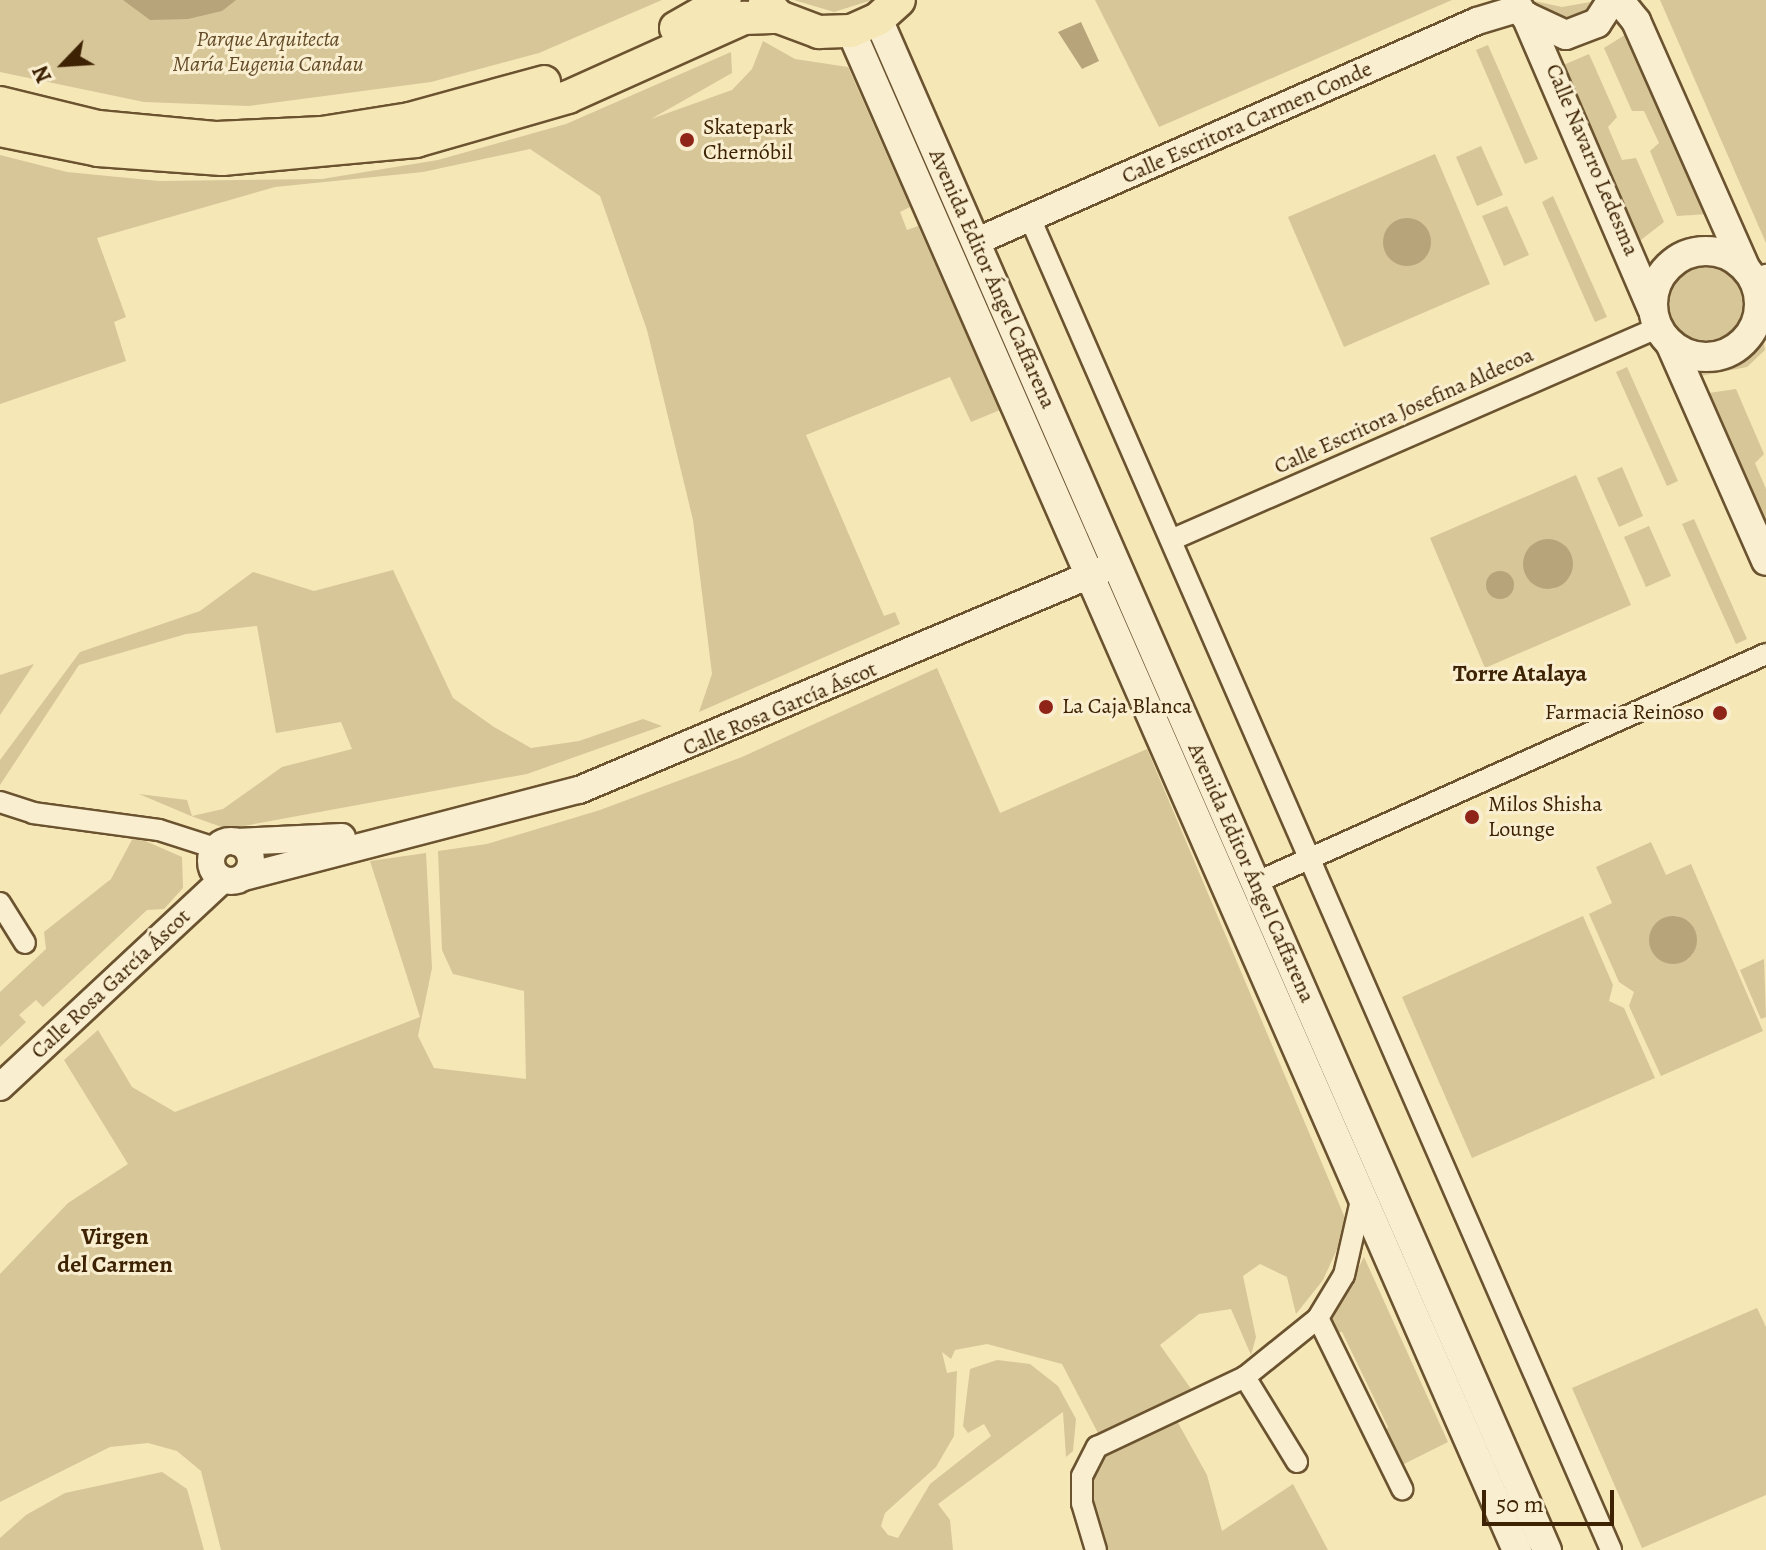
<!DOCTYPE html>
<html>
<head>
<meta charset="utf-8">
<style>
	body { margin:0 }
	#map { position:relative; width:1766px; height:1550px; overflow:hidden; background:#f6e7b7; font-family:Alegreya,serif }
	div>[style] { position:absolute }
	.green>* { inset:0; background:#d7c698 }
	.round { border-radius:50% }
	.water>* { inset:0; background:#b7a47a }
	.roads { filter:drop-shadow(2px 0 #6b5330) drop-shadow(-2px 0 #6b5330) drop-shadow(0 2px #6b5330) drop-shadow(0 -2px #6b5330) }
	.minor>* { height:20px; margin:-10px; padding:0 10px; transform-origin:10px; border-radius:10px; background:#f9efd0 }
	.tertiary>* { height:26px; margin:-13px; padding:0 13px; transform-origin:13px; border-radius:13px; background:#f9efd0 }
	.tertiary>.ring { margin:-13px; padding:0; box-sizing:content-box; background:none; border:26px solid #f9efd0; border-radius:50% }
	.secondary>* { height:28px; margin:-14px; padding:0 14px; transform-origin:14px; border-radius:14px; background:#f9efd0 }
	.secondary>.ring { margin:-14px; padding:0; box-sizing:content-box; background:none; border:28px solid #f9efd0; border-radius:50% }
	.primary>* { height:32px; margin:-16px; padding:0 16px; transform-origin:16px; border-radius:16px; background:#f6e7b7 }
	.dots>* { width:22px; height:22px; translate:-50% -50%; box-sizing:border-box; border:4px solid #f9efd0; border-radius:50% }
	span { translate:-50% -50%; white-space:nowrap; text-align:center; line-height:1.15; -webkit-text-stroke:6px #f9efd0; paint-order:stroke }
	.park-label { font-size:22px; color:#644b28; font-style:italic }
	.street-label { font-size:22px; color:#3d2203 }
	.poi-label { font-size:22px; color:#3d2203 }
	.left { translate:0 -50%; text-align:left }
	.right { translate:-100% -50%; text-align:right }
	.neighbourhood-label { font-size:24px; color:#3d2203; font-weight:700 }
	.north { position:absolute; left:24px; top:24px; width:80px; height:80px; -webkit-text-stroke:6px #f9efd0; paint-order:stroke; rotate:245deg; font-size:22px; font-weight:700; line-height:32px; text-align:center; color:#3d2203 }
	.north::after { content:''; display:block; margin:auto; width:28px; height:36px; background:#3d2203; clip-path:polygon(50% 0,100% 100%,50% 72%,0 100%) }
	.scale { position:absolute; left:1482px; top:1490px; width:132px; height:36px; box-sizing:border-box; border:4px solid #3d2203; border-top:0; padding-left:10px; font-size:24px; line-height:28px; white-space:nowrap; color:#3d2203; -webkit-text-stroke:6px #f9efd0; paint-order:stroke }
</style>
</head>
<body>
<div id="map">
	<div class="green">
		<div style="clip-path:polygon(0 0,662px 0,539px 53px,431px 82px,249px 106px,144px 102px,0 72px)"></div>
		<div style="clip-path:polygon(794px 0,872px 0,834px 12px)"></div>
		<div style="clip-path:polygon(1095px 0,1452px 0,1159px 127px)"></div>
		<div style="clip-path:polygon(1530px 0,1562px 7px,1602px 0,1572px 24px,1535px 9px)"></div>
		<div style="clip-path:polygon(1660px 0,1766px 0,1766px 243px)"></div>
		<div style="clip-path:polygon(1631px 31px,1709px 214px,1677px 216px,1650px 151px,1659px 143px,1644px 111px,1632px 111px,1604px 48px)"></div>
		<div style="clip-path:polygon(763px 41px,795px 59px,848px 67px,910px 207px,900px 212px,907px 230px,918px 226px,1000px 410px,971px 422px,950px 377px,806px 435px,884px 616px,895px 612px,900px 624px,699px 712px,712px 674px,693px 520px,647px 330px,600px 196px,530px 149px,423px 172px,275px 187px,97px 238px,126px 317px,114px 322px,126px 361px,0 404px,0 155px,67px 172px,159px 181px,322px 179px,438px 160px,566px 124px,731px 52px,732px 73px,651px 119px,732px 90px,752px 69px)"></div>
		<div style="clip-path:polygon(1488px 45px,1538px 159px,1525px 164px,1476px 50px)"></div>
		<div style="clip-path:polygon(1589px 54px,1617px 117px,1608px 127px,1622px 160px,1636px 158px,1664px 222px,1637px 243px,1561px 66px)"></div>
		<div style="clip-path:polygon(1481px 146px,1503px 195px,1477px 206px,1456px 157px)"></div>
		<div style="clip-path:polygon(1435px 154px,1490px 284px,1344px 347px,1288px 217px)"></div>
		<div style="clip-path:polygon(1553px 196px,1607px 317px,1595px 322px,1542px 202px)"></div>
		<div style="clip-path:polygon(1507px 206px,1529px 255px,1504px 266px,1482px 216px)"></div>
		<div class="round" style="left:1666px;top:264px;width:80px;height:80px"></div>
		<div style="clip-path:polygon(1762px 334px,1765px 350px,1747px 367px,1695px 377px,1701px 366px,1742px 360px)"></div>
		<div style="clip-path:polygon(1627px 367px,1678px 481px,1667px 486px,1616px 372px)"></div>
		<div style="clip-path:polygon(1736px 389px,1764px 454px,1755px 463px,1766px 489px,1766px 539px,1702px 394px)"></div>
		<div style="clip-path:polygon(1622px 467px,1643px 516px,1619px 527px,1597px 478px)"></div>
		<div style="clip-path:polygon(evenodd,1576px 475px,1631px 605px,1485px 668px,1430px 538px,1576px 475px,1544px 540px,1561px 543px,1572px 560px,1569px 578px,1553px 589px,1534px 585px,1524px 569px,1528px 550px,1544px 540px)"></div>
		<div style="clip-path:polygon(1694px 519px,1747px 639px,1736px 644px,1682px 524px)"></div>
		<div style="clip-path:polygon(1649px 526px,1671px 576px,1646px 587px,1624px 537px)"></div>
		<div style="clip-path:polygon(393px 570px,453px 698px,494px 727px,531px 748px,579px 741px,643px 719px,662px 726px,527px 774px,227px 829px,191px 816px,139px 794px,187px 800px,192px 816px,223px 809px,282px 767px,352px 749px,341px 722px,276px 733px,257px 626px,186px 634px,79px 665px,0 785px,0 760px,80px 652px,200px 611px,253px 572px,314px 591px)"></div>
		<div style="clip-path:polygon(34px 664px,0 715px,0 675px)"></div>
		<div style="clip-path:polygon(937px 668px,1000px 813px,1147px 749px,1348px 1225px,1323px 1280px,1296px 1314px,1287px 1277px,1260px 1264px,1243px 1276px,1256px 1337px,1251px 1355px,1231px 1309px,1199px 1314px,1160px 1345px,1194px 1393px,1100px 1437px,1062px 1364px,987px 1344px,955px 1350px,951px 1359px,942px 1352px,947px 1373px,957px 1371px,954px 1436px,936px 1467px,885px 1513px,881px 1526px,888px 1535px,898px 1538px,930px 1484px,991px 1436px,984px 1424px,968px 1433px,963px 1426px,970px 1369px,997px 1360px,1030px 1364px,1058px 1386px,1076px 1419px,1073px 1451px,1066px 1457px,1063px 1412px,938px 1504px,950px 1520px,953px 1550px,221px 1550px,201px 1471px,177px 1451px,148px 1443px,110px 1447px,0 1502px,0 1274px,68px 1203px,128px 1164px,64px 1060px,98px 1030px,132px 1087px,175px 1112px,420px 1017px,370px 861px,426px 853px,432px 968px,418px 1036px,434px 1068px,526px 1079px,524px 991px,453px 974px,442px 950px,438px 851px,487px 844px,600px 810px,742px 757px)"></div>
		<div style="clip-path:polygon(134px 836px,182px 857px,183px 888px,164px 909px,147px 910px,43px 1007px,36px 1000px,19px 1015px,26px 1022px,0 1047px,0 992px,46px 949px,44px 932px,111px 879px)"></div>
		<div style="clip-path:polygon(evenodd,1651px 842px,1666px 875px,1691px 864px,1763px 1031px,1661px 1076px,1629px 1006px,1634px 992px,1619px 982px,1589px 914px,1612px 903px,1596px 867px,1651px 842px,1677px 916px,1696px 933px,1693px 953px,1688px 959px,1656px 957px,1652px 929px,1677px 916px)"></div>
		<div style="clip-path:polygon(1583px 916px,1613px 985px,1609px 1001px,1624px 1008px,1655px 1078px,1472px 1158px,1402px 997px)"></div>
		<div style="clip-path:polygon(1764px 959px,1766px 1017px,1761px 1019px,1740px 970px)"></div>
		<div style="clip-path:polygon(1364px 1257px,1448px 1442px,1398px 1467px,1383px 1439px,1388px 1427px,1342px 1332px,1333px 1333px,1330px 1323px)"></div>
		<div style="clip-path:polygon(1757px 1308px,1766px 1327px,1766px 1495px,1642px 1548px,1572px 1388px)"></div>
		<div style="clip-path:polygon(1177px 1421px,1207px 1475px,1222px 1531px,1293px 1484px,1328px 1550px,1106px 1550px,1089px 1516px,1085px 1487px,1095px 1461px,1111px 1446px)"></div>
		<div style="clip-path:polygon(162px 1472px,187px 1489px,204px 1550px,0 1550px,0 1538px,26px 1515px,65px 1493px)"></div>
	</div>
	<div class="water">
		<div style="clip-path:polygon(123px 0,236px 0,222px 11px,188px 19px,150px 20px)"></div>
		<div style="clip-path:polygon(1081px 22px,1099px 61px,1082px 69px,1058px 32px)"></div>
		<div class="round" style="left:1383px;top:218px;width:48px;height:48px"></div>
		<div class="round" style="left:1523px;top:539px;width:50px;height:50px"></div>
		<div class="round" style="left:1486px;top:571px;width:28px;height:28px"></div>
		<div class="round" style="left:1649px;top:916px;width:48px;height:48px"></div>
	</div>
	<div class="roads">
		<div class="minor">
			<div style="left:1030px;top:218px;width:1453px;rotate:66.43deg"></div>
			<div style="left:1171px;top:540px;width:530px;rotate:-23.57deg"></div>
			<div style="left:0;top:802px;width:35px;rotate:18deg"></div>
			<div style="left:33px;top:813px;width:127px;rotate:7.7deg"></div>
			<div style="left:159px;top:830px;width:59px;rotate:17.8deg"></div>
			<div style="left:1255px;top:883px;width:560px;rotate:-24.14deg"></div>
			<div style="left:0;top:903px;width:47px;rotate:58deg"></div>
			<div style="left:1362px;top:1196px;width:81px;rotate:102.8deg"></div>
			<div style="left:1344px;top:1275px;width:50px;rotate:121.2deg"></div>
			<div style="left:1318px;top:1318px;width:191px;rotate:63.8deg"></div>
			<div style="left:1297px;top:1462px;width:100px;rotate:-121.5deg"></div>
			<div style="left:1245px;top:1377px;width:94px;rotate:-38.9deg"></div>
			<div style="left:1096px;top:1550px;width:49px;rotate:-106.6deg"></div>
			<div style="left:1082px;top:1503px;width:27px;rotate:-90deg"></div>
			<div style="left:1082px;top:1476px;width:33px;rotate:-63deg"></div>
			<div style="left:1097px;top:1447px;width:164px;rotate:-25.3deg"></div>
		</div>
		<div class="tertiary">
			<div style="left:975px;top:242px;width:548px;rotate:-23.76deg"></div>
			<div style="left:1477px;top:21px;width:45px;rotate:-16.8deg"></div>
			<div style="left:1755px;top:282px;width:12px;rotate:-20deg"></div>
			<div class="ring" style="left:211px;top:841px;width:14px;height:14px"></div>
			<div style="left:236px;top:842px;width:106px;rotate:-2.7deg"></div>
			<div style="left:244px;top:877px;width:346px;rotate:-14.6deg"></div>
			<div style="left:579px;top:790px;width:575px;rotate:-22.82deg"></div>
			<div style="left:0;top:1087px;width:304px;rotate:-43deg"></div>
		</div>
		<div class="secondary">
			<div style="left:1619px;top:0;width:27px;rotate:51deg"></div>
			<div style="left:1636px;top:21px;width:269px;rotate:66.1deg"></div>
			<div style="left:1525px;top:16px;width:45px;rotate:24.9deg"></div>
			<div style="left:1566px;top:35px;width:33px;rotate:-21deg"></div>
			<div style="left:1597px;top:23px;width:27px;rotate:-57deg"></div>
			<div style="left:1526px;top:16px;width:318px;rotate:66.7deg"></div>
			<div style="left:878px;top:19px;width:1671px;rotate:66.4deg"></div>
			<div style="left:851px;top:31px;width:1659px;rotate:66.33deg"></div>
			<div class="ring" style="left:1653px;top:251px;width:78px;height:78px"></div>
			<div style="left:1670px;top:343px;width:238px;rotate:66.2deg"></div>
		</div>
		<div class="primary">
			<div style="left:765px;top:2px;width:21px;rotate:47deg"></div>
			<div style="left:779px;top:17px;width:43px;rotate:20.6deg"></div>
			<div style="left:819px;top:32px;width:32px;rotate:-2deg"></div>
			<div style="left:851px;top:31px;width:30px;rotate:-24deg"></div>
			<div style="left:878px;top:19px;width:28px;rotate:-42deg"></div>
			<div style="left:676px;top:28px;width:56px;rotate:-29.7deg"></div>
			<div style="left:0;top:103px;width:101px;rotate:13.8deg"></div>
			<div style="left:98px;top:127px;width:120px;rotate:5.3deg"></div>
			<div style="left:217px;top:138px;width:105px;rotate:-2.7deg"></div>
			<div style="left:322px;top:133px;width:89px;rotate:-9deg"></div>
			<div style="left:410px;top:119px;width:139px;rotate:-15.4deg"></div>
			<div style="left:0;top:130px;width:100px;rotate:11.5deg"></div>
			<div style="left:98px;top:150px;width:124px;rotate:4.2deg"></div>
			<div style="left:222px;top:159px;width:195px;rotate:-5.3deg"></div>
			<div style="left:416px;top:141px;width:158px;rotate:-16.1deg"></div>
			<div style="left:568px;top:97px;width:193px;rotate:-24.2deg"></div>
			<div style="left:744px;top:18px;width:35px;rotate:-2deg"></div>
		</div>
	</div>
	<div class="dots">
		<div style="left:687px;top:140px;background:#8f2418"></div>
		<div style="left:1046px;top:707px;background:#8f2418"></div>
		<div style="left:1720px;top:713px;background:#8f2418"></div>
		<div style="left:1472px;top:817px;background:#8f2418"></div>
	</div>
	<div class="park-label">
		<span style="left:268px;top:52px">Parque Arquitecta<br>María Eugenia Candau</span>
	</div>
	<div class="street-label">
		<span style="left:1247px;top:123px;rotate:-24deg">Calle Escritora Carmen Conde</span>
		<span style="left:1592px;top:160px;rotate:67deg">Calle Navarro Ledesma</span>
		<span style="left:992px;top:279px;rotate:66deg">Avenida Editor Ángel Caffarena</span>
		<span style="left:1404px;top:411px;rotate:-24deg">Calle Escritora Josefina Aldecoa</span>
		<span style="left:780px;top:709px;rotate:-23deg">Calle Rosa García Áscot</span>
		<span style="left:1251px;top:873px;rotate:66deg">Avenida Editor Ángel Caffarena</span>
		<span style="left:111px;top:984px;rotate:-43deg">Calle Rosa García Áscot</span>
	</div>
	<div class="poi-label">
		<span class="left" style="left:703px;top:140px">Skatepark<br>Chernóbil</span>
		<span class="left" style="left:1062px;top:707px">La Caja Blanca</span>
		<span class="right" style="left:1704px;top:713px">Farmacia Reinoso</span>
		<span class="left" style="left:1488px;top:817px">Milos Shisha<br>Lounge</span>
	</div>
	<div class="neighbourhood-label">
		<span style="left:1520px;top:674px">Torre Atalaya</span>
		<span style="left:115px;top:1251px">Virgen<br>del Carmen</span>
	</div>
	<div class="north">N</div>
	<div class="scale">50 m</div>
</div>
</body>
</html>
